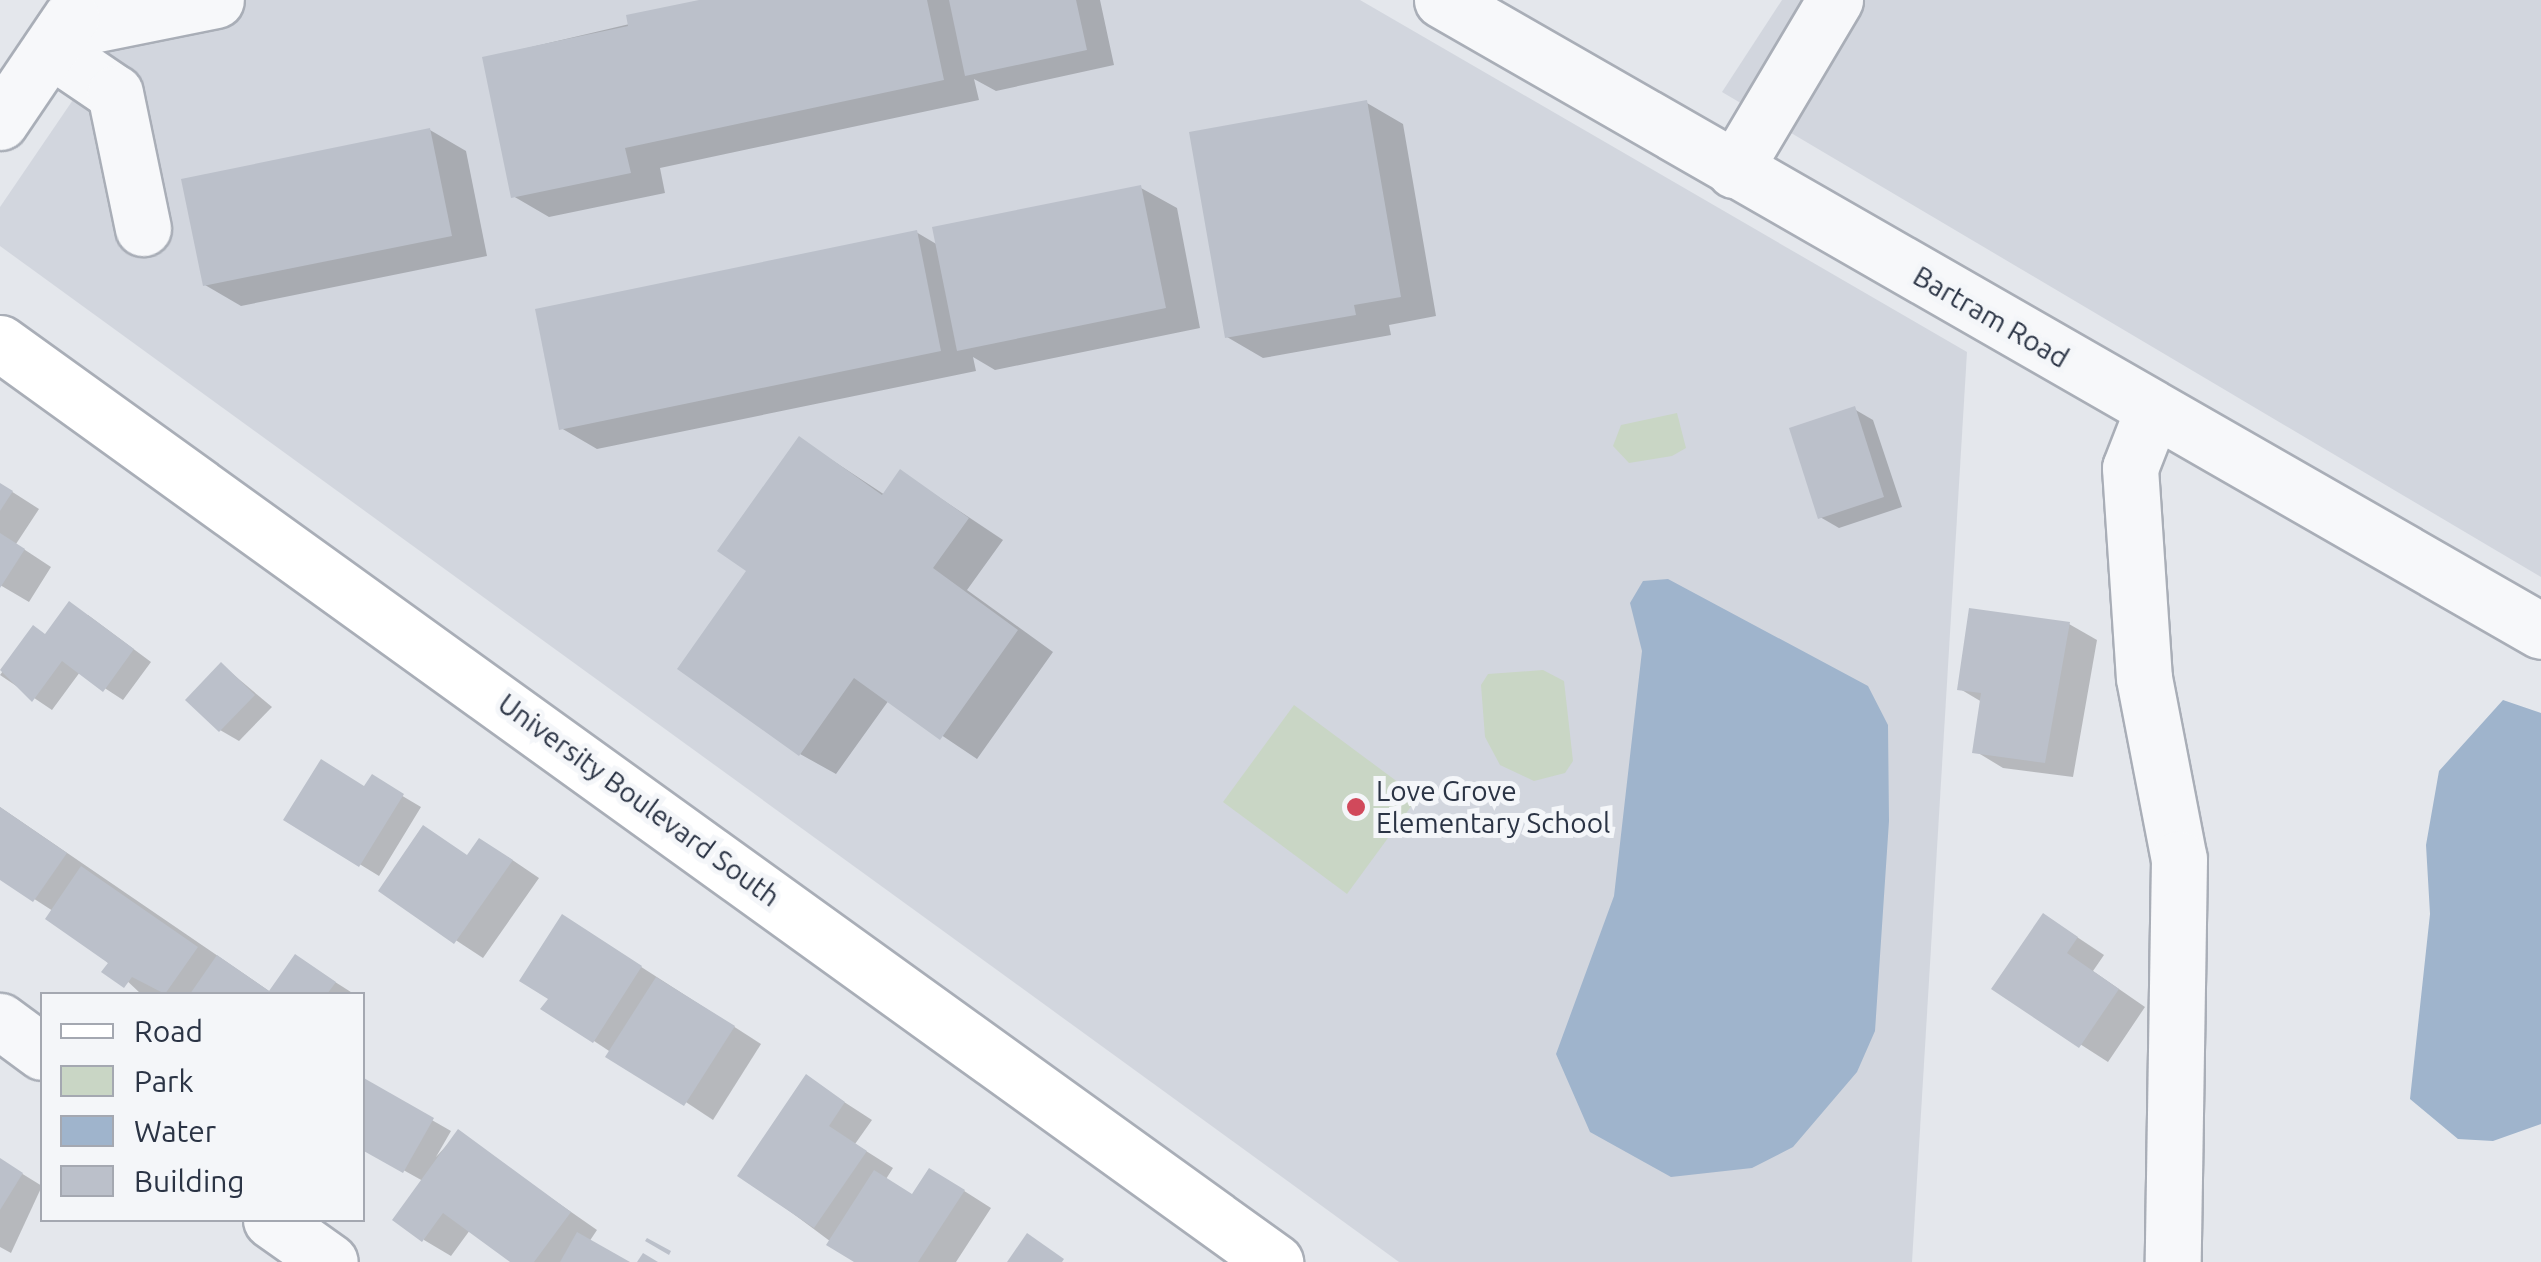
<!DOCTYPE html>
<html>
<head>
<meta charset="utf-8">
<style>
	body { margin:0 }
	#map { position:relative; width:2541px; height:1262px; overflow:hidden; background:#e4e7ec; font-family:Ubuntu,sans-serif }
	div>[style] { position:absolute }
	.built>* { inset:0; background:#d2d6de }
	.green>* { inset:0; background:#c9d6c5 }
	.water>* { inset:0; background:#9fb4cc }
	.shadow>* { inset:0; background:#0003 }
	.building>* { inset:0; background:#bbc0ca }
	.roads { filter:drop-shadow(2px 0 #a9aeb7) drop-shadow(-2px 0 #a9aeb7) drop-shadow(0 2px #a9aeb7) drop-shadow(0 -2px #a9aeb7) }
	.minor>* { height:55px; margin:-27.5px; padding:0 27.5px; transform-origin:27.5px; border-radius:27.5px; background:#f7f8fa }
	.major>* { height:55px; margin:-27.5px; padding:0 27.5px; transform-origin:27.5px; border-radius:27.5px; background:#fff }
	.dots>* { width:28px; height:28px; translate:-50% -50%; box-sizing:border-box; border:5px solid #f4f6f9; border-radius:50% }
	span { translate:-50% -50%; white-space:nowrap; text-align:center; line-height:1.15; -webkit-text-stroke:10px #f4f6f9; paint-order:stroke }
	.street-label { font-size:28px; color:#2b3445 }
	.poi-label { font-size:28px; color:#2b3445 }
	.left { translate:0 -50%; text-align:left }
	.legend { position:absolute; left:40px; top:992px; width:325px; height:230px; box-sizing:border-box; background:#f4f6f9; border:2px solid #a4a8b1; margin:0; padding:12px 18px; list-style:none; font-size:30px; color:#2b3445 }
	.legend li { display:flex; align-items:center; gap:20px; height:50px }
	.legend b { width:50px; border:2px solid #a4a8b1 }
</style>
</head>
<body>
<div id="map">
	<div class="built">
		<div style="clip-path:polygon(141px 0,1360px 0,1967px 352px,1912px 1262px,1399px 1262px,0 246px,0 207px)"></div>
		<div style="clip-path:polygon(1782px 0,2541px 0,2541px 577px,1722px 92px)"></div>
	</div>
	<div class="green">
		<div style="clip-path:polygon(1677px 413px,1686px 448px,1672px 456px,1629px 463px,1613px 446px,1621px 425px)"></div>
		<div style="clip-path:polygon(1543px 670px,1564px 681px,1573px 761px,1565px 773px,1534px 781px,1500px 765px,1485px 737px,1481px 685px,1488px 674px)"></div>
		<div style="clip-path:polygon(1294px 705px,1418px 797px,1347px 894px,1223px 802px)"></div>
	</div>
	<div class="water">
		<div style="clip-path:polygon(1668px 579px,1868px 686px,1888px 725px,1889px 821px,1875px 1031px,1857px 1072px,1793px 1147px,1752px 1168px,1671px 1177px,1590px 1132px,1556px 1054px,1614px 896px,1642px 651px,1630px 603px,1643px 581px)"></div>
		<div style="clip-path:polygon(2503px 700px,2541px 713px,2541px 1124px,2493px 1141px,2458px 1139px,2410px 1099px,2430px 914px,2426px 845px,2439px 771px)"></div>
	</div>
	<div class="shadow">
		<div style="clip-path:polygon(732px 0,1100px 0,1114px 65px,996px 91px,974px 79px,979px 100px,660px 168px,665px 193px,549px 217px,513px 196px,485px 58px)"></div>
		<div style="clip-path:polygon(1367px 103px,1403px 124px,1436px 316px,1389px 325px,1391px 335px,1263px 358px,1227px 337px)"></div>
		<div style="clip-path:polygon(430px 130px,466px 151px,487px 256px,241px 306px,205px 285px)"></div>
		<div style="clip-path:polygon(1141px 188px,1177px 208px,1200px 328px,995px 370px,973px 357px,976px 371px,597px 449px,561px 428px,916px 232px,938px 245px)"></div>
		<div style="clip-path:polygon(1854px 409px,1873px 420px,1902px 507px,1839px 528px,1820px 517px)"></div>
		<div style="clip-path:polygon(800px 439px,885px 495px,901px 472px,1003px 540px,967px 590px,1053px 652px,977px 759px,889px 700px,836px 774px,800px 754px,749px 571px)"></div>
		<div style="clip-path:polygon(0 484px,39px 509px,16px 544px,51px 567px,29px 602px,0 585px)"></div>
		<div style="clip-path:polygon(88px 615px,151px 662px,123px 700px,80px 672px,52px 710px,0 675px,34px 629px,46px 636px)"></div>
		<div style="clip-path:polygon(2069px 624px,2097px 640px,2073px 777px,2003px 768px,1975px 751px,1982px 702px,1960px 689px)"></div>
		<div style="clip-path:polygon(222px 665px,272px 707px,239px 741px,220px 730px)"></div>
		<div style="clip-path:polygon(372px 778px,421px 807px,379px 876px,286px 819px,365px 789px)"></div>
		<div style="clip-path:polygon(0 807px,272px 993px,296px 957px,354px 994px,141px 994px,53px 911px,0 877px)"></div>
		<div style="clip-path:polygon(424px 829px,469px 857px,508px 857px,539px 878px,483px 958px,381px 891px)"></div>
		<div style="clip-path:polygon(2071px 933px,2104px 955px,2093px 971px,2145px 1007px,2108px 1062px,1994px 989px)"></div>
		<div style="clip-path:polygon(590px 934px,761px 1044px,713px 1120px,594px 1041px)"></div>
		<div style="clip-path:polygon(807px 1078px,872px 1120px,855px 1144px,893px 1168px,886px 1179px,914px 1196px,958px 1187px,991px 1208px,956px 1262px,858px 1262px,741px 1175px)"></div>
		<div style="clip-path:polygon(362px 1080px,451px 1131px,436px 1157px,458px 1133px,597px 1230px,589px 1242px,625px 1262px,514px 1262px,470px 1230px,451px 1256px,424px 1240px,423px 1181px,362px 1147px)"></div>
		<div style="clip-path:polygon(0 1160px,42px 1186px,11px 1253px,0 1247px)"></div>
	</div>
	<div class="building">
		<div style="clip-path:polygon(699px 0,927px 0,944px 80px,625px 148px,631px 173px,511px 198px,482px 57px,628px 26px,626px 15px)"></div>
		<div style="clip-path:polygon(949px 0,1076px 0,1087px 50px,965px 76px)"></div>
		<div style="clip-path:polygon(1367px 100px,1401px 297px,1354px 305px,1356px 315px,1225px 338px,1189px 132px)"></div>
		<div style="clip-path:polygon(430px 128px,452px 236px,203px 286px,181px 179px)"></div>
		<div style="clip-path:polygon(1141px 185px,1166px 308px,957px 351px,932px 227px)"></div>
		<div style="clip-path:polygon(917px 230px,941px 351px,559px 430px,535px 309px)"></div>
		<div style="clip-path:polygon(1855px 406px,1884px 497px,1818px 519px,1789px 428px)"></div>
		<div style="clip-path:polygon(799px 436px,882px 495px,900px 469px,969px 518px,933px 568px,1018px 630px,940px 740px,854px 678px,799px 756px,677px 669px,746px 571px,717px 551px)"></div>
		<div style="clip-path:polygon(0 483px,13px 491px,0 511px)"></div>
		<div style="clip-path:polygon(0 533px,25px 549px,0 588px)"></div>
		<div style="clip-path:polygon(69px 601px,134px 649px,103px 692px,62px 661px,32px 702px,0 670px,33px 625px,45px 634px)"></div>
		<div style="clip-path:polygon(1969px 608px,2070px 622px,2045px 763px,1972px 753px,1981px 693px,1957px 690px)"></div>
		<div style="clip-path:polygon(221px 662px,255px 695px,219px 732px,185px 700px)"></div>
		<div style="clip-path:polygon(321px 759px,364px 786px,372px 774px,404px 794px,359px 867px,283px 820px)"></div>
		<div style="clip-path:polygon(0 807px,67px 853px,33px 902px,0 880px)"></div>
		<div style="clip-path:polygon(423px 825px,467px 855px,479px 838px,513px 860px,454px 944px,378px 891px)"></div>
		<div style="clip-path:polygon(81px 866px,198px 947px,165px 994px,132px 977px,124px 988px,101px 972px,108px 963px,45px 919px)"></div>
		<div style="clip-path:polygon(2043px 913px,2078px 937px,2067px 953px,2119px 989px,2079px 1048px,1991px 989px)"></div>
		<div style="clip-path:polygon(562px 914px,642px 966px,593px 1043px,540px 1009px,548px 999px,519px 981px)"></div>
		<div style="clip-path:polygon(295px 954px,336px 982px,327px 994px,190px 994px,217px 955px,269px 991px)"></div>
		<div style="clip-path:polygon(656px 977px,735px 1026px,684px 1106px,605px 1057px)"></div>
		<div style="clip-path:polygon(806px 1074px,845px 1102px,829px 1126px,867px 1151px,814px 1228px,737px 1176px)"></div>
		<div style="clip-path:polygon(362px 1077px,434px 1118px,403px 1173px,362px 1150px)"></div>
		<div style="clip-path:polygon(458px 1129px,571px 1212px,534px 1262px,510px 1262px,443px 1213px,422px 1242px,392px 1220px)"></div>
		<div style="clip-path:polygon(0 1158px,23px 1173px,0 1210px)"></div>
		<div style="clip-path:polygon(929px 1168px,965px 1190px,918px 1262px,854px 1262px,826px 1245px,874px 1170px,912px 1194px)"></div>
		<div style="clip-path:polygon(577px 1232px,630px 1262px,560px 1262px)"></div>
		<div style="clip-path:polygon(1027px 1233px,1064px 1259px,1062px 1262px,1007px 1262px)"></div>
		<div style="clip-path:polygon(647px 1238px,671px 1251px,669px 1255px,645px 1241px)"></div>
		<div style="clip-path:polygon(643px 1253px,658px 1262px,637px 1262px)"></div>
	</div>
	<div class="roads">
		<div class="minor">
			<div style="left:1442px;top:0;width:1267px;rotate:29.86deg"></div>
			<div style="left:62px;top:31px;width:157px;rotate:-11.4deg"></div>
			<div style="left:50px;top:49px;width:78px;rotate:34.1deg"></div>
			<div style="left:115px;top:93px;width:138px;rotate:78.3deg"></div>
			<div style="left:0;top:122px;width:127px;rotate:-55.9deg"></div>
			<div style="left:1734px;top:170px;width:198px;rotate:-59.3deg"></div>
			<div style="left:2153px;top:409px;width:63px;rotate:111.3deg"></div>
			<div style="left:2130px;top:468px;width:210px;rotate:86.2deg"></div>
			<div style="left:2144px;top:678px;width:184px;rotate:79.1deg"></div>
			<div style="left:2179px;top:859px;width:403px;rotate:90.9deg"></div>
			<div style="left:0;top:1021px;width:52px;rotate:36.4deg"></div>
			<div style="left:271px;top:1220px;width:72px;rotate:35.4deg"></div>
		</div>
		<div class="major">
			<div style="left:0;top:343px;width:1572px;rotate:35.78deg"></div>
		</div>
	</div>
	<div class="dots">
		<div style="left:1356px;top:807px;background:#d1495b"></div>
	</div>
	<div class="street-label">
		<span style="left:1991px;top:317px;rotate:30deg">Bartram Road</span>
		<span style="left:639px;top:800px;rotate:36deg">University Boulevard South</span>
	</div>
	<div class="poi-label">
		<span class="left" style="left:1376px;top:807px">Love Grove<br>Elementary School</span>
	</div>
	<ul class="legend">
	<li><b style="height:12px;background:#fff"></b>Road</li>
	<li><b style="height:28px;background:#c9d6c5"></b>Park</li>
	<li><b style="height:28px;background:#9fb4cc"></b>Water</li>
	<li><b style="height:28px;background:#bbc0ca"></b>Building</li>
	</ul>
</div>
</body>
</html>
